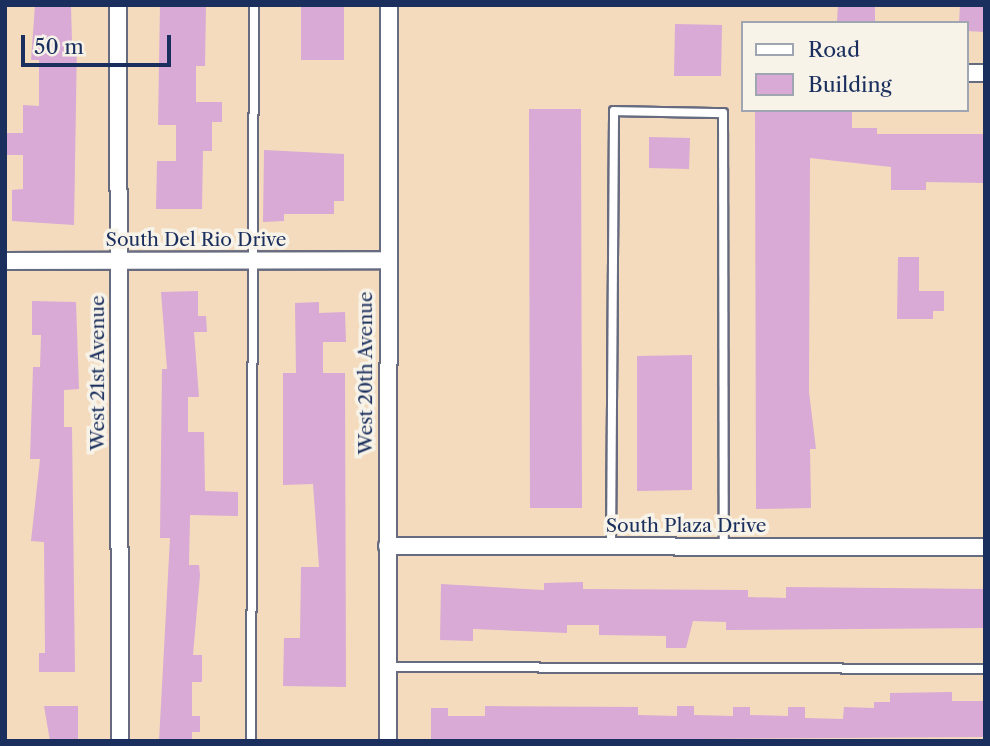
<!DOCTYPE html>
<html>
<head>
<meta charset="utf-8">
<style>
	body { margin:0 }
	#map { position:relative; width:990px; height:746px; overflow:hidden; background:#f4dbbe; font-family:"Libre Caslon Text",serif }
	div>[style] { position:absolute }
	.building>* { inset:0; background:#d8aad5 }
	.roads { filter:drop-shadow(2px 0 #676b80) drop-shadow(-2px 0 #676b80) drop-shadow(0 2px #676b80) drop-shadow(0 -2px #676b80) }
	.service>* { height:8px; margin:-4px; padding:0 4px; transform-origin:4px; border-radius:4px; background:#fff }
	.minor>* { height:16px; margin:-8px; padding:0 8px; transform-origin:8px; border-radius:8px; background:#fff }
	span { translate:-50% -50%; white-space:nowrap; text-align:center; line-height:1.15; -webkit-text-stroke:7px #f7f3e8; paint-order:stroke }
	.street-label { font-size:19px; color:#1b2f5e }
	.frame { position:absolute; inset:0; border:7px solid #1b2f5e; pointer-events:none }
	.legend { position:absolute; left:741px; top:21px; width:228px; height:91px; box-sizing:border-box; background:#f7f3e8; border:2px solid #9fa5b1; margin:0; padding:9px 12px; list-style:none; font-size:21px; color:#1b2f5e }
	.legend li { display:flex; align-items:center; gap:14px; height:35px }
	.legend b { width:35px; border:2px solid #9fa5b1 }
	.scale { position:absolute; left:21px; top:35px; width:150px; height:32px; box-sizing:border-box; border:4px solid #1b2f5e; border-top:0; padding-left:9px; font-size:21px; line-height:24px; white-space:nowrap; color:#1b2f5e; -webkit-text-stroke:5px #f7f3e8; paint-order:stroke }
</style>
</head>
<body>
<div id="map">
	<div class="building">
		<div style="clip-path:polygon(35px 5px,71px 5px,72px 42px,77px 42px,74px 225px,12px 221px,12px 190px,23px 189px,23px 155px,5px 155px,5px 133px,23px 133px,23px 105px,39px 106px,39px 60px,31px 60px)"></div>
		<div style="clip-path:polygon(160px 5px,206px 5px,205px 66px,196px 66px,196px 102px,222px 102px,222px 122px,212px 122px,212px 151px,203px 151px,202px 209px,156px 209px,157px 161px,176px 161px,176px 125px,158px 125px)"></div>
		<div style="clip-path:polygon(301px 5px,344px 5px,344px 60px,301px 60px)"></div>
		<div style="clip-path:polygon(838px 5px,875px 5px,875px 22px,837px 21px)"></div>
		<div style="clip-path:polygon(960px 5px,985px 5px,985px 32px,967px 31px,967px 23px,959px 23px)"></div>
		<div style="clip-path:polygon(675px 24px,722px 25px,721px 76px,674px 76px)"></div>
		<div style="clip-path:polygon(529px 109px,581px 109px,582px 508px,530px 508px)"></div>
		<div style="clip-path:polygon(755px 110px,852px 110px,852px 128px,877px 128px,877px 134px,985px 134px,985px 183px,926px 182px,926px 190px,891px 190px,891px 167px,810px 158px,809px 392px,816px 449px,810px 449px,811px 508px,756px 509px)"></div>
		<div style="clip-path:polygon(649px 137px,690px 138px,689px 169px,649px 168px)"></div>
		<div style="clip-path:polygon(264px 150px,344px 154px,344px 201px,334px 201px,334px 214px,284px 214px,284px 221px,263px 222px)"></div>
		<div style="clip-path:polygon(898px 257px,919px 257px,919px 291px,944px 291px,944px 311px,933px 311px,933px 319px,897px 319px)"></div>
		<div style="clip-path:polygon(198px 291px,198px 316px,206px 316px,207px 332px,194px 332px,199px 397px,188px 397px,188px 432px,204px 432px,205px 491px,238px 492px,238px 516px,190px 515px,189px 565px,199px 565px,200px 575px,193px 655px,202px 655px,202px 682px,192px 682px,192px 716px,200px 716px,200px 732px,192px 732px,192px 741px,159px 741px,170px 538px,160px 538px,162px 369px,167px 369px,161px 292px)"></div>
		<div style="clip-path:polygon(32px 301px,76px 302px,79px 389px,64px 390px,64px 427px,72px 427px,75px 672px,39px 672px,39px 653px,45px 653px,44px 542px,31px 541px,40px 459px,30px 459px,33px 367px,40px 367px,41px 335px,32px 335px)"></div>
		<div style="clip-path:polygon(319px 302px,319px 313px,345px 312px,346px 342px,323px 342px,323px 373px,345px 373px,346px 687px,283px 686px,284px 638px,300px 638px,301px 567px,319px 567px,313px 484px,283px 485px,283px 373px,296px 373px,295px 303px)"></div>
		<div style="clip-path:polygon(692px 355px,692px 490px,637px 491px,637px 356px)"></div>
		<div style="clip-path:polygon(583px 582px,583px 589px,748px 590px,748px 597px,786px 598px,786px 587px,985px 589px,985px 628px,726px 630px,726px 622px,693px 621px,686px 648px,666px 648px,666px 636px,599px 635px,599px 625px,567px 625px,567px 633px,473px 629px,473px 641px,440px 640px,441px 584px,544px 590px,544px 583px)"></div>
		<div style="clip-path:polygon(952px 692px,952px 701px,985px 701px,985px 737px,431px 741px,431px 708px,448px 708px,448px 716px,485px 716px,485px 706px,638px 707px,638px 715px,677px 716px,677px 706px,694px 706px,694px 715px,733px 716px,733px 707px,750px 707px,750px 715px,788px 716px,788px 707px,805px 707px,805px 718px,843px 719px,844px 707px,874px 708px,874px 702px,890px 702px,890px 693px)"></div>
		<div style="clip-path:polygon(44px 706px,78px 706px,78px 741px,50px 741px)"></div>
	</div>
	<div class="roads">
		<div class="service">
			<div style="left:611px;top:547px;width:436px;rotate:-89.6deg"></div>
			<div style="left:614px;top:111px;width:109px;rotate:1.1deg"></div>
			<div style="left:723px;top:113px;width:434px;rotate:89.9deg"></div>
			<div style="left:387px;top:667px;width:598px;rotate:0.19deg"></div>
			<div style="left:251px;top:741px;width:736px;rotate:-89.77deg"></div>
		</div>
		<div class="minor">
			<div style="left:118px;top:5px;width:736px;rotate:89.84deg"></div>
			<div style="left:967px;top:73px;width:18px"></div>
			<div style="left:5px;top:261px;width:383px;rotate:-0.1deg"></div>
			<div style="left:387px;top:546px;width:598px;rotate:0.1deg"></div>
			<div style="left:388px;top:741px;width:736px;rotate:-89.92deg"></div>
		</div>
	</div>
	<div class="street-label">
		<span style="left:196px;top:240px">South Del Rio Drive</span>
		<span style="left:98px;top:373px;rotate:-90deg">West 21st Avenue</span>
		<span style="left:366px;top:373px;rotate:-90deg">West 20th Avenue</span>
		<span style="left:686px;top:526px">South Plaza Drive</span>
	</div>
	<div class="frame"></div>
	<ul class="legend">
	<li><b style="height:9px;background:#fff"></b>Road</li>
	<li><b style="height:19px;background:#d8aad5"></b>Building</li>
	</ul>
	<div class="scale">50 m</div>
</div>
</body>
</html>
